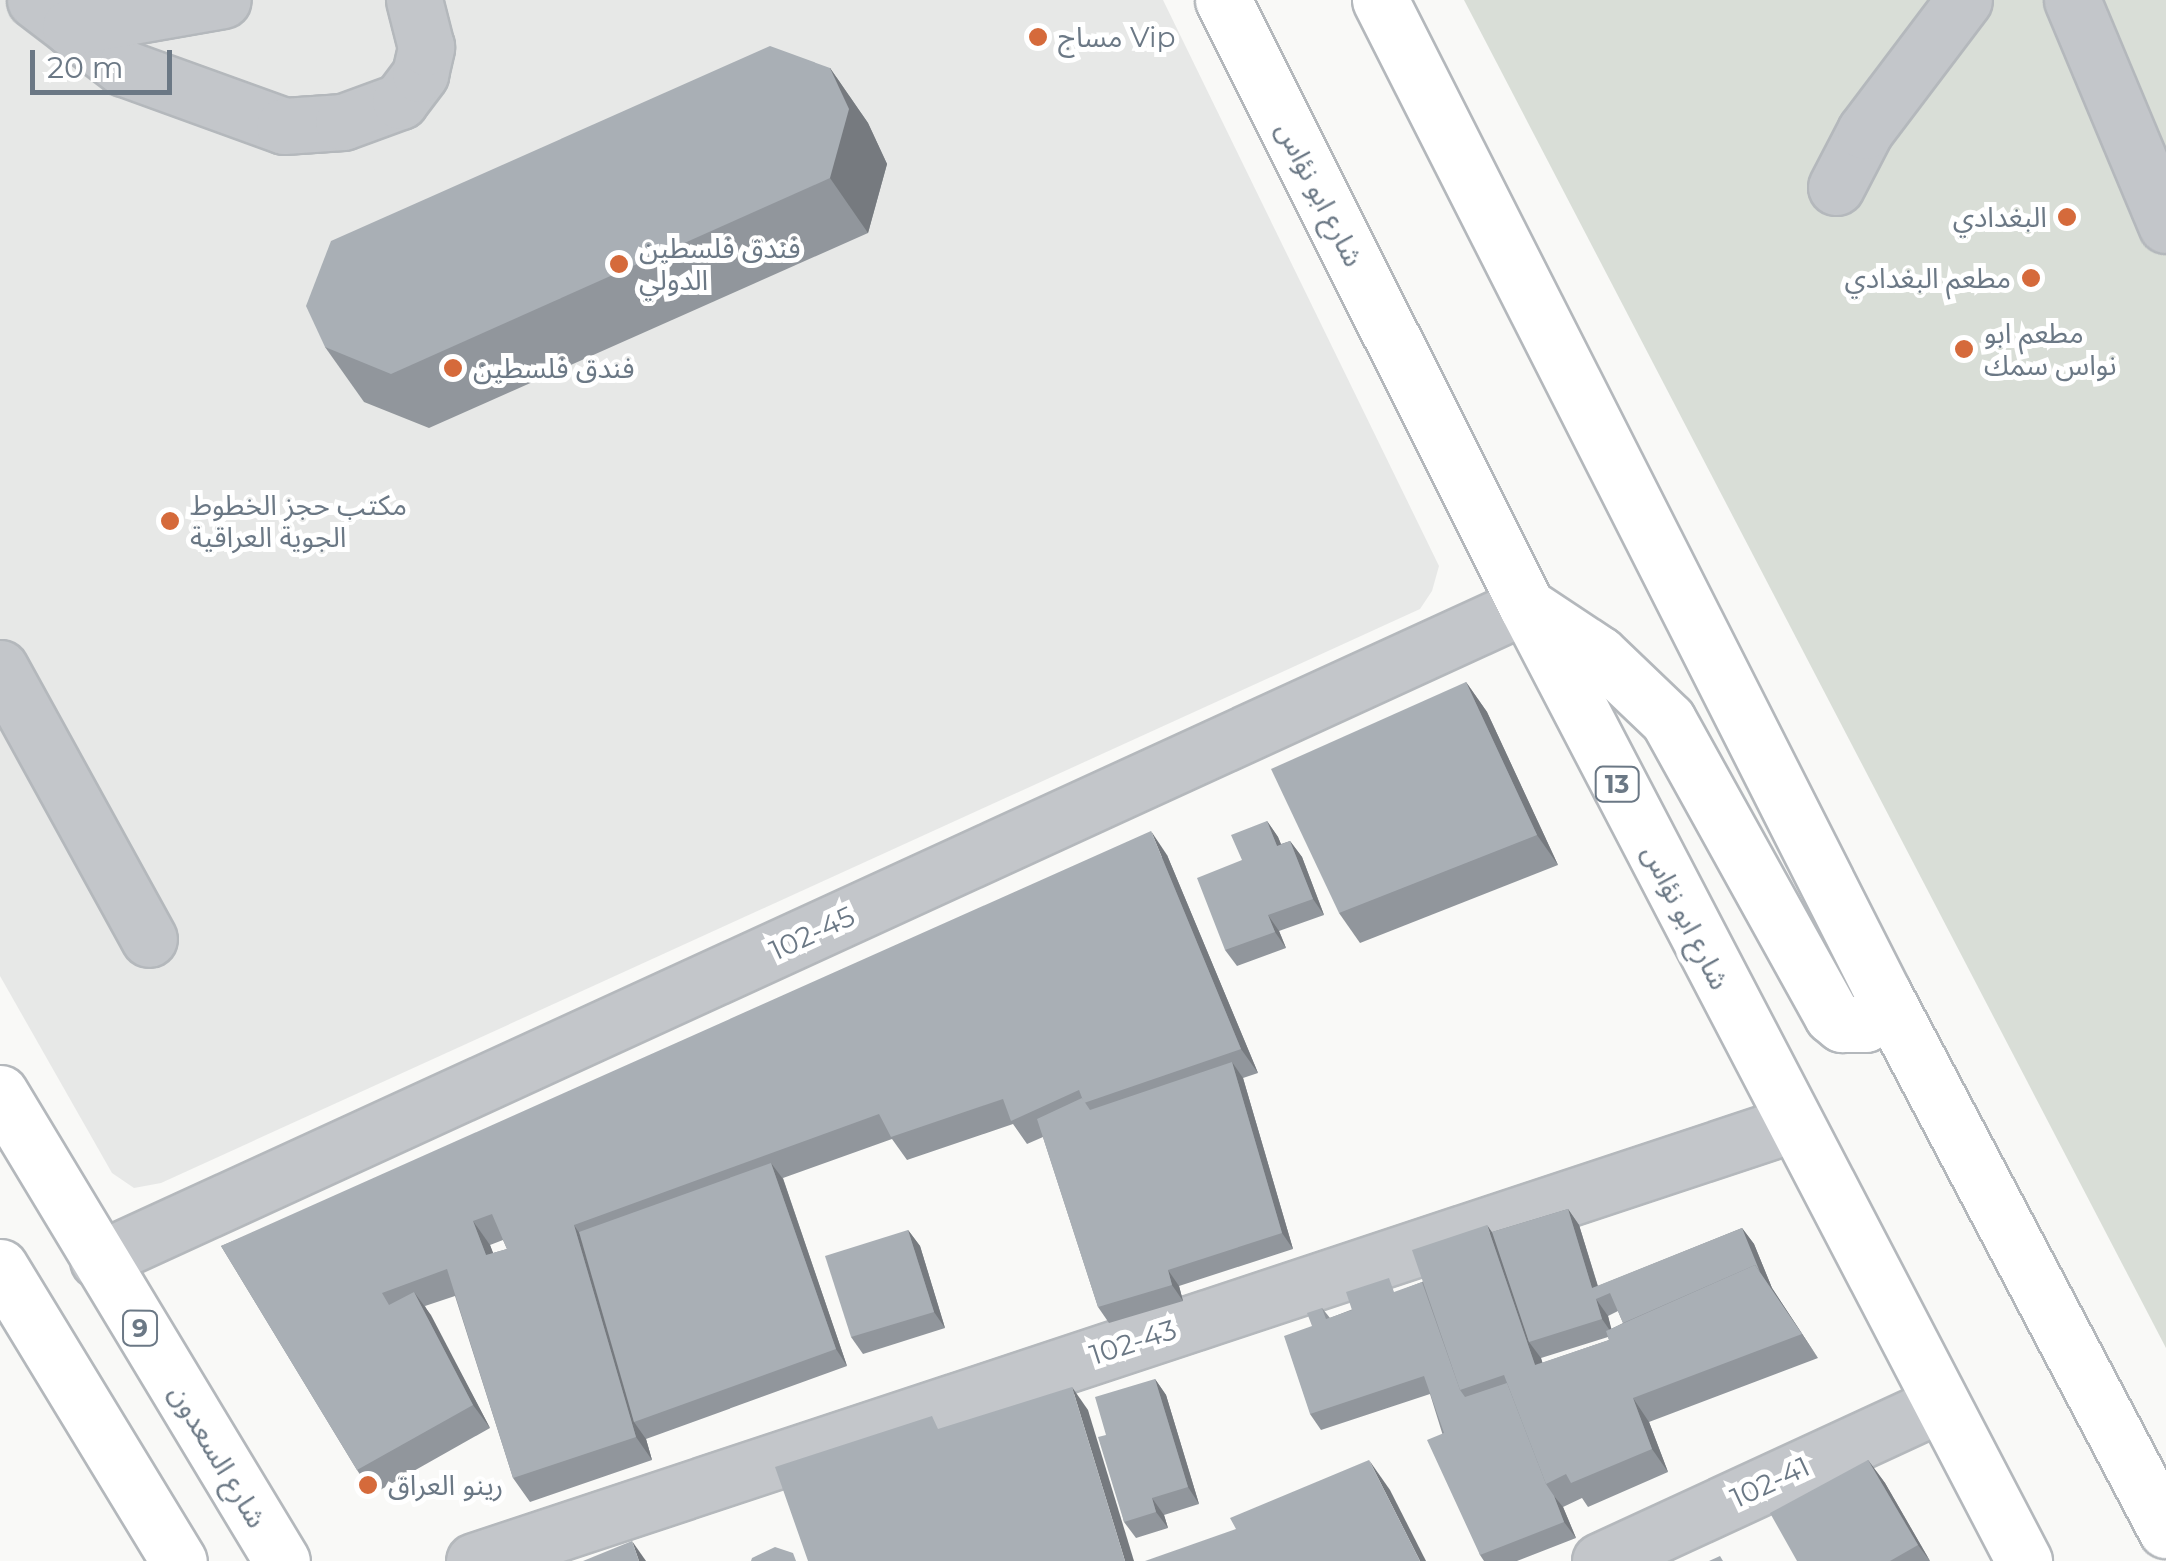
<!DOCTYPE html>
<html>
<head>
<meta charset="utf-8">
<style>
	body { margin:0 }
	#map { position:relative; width:2166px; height:1561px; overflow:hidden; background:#f9f9f7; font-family:Montserrat,"Noto Sans Arabic",sans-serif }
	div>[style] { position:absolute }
	.built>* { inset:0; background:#e7e8e7 }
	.green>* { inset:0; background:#d9ded7 }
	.roads { filter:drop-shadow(2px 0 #b4b8bc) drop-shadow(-2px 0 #b4b8bc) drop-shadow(0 2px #b4b8bc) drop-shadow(0 -2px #b4b8bc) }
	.minor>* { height:55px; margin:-27.5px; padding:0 27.5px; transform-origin:27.5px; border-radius:27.5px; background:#c3c6ca }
	.major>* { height:55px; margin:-27.5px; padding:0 27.5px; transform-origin:27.5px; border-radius:27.5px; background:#fff }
	.wall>* { inset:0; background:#91969c }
	.shaded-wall>* { inset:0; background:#767a7f }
	.building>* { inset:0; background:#a9afb5 }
	.dots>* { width:28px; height:28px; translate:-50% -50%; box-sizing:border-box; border:5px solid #fff; border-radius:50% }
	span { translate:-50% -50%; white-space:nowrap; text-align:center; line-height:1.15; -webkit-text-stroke:10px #fff; paint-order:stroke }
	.shield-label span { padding:2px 8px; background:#fff; border:2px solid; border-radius:8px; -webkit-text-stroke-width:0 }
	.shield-label { font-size:25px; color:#6b7885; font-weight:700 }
	.poi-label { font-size:28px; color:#6b7885 }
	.left { translate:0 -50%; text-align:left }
	.right { translate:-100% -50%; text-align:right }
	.street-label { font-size:28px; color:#6b7885 }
	.scale { position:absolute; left:30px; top:50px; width:142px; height:45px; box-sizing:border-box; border:5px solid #6b7885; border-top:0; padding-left:12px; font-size:30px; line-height:35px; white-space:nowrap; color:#6b7885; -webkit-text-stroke:8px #fff; paint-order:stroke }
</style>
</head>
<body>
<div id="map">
	<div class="built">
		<div style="clip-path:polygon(0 0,1163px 0,1439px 566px,1432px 591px,1420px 609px,161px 1183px,134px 1188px,112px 1173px,0 976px)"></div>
	</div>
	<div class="green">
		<div style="clip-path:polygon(1464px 0,2166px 0,2166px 1348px)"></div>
	</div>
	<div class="roads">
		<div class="minor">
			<div style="left:35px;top:0;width:112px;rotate:37.4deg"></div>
			<div style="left:124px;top:68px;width:170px;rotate:19.9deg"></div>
			<div style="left:284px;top:126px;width:59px;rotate:-3.9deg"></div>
			<div style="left:343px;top:122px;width:61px;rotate:-20.2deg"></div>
			<div style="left:400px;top:101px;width:34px;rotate:-53deg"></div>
			<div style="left:420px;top:74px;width:28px;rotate:-77deg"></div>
			<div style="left:426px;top:47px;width:49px;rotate:-104.3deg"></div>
			<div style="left:2072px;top:0;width:244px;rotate:67.3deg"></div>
			<div style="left:70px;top:27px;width:155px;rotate:-10deg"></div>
			<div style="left:1836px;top:187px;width:63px;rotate:-62.6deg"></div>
			<div style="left:1865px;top:131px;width:164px;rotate:-52.9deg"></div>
			<div style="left:0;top:668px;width:309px;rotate:61.2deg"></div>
			<div style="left:98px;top:1260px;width:1571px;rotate:-24.64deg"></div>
			<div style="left:474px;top:1561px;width:1389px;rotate:-18.34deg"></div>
			<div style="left:1600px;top:1561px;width:374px;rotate:-24.8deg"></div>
		</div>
		<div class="major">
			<div style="left:1223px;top:0;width:677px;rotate:63.4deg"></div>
			<div style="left:1526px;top:605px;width:1078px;rotate:62.48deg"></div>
			<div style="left:1380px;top:0;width:1115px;rotate:63.14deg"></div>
			<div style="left:1884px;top:995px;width:605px;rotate:62.21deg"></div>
			<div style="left:1528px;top:607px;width:85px;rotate:33.5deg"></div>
			<div style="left:1599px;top:654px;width:95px;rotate:43.7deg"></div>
			<div style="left:1668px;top:720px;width:338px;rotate:61deg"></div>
			<div style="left:1832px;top:1016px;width:13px;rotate:39deg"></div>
			<div style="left:1842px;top:1024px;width:23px"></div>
			<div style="left:1865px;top:1024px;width:13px;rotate:-32deg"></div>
			<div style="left:1876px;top:1017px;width:23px;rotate:-70deg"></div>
			<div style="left:0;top:1093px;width:546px;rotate:58.93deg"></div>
			<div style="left:0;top:1267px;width:344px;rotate:58.7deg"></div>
		</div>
	</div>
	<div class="wall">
		<div style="clip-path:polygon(830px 68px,868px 123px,887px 164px,868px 233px,429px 428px,364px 402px,325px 347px)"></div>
		<div style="clip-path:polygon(1466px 682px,1487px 712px,1558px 865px,1360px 943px,1339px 913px)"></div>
		<div style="clip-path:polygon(1267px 821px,1278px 837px,1281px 844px,1290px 841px,1302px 857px,1324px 915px,1279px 931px,1286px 948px,1237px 966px,1225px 950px,1242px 860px)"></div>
		<div style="clip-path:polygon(evenodd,1167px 855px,1258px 1073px,1243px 1078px,1293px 1249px,1179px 1286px,1183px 1301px,1109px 1323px,1098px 1307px,1043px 1137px,1027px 1144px,1013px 1124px,907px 1160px,892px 1139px,783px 1178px,847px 1366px,646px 1439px,652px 1460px,530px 1502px,513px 1478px,455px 1296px,425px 1306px,490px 1428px,373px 1494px,357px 1470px,221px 1246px,1167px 855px,503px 1240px,507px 1249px,493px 1253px,490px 1245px,503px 1240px)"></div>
		<div style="clip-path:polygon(evenodd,1568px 1209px,1579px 1225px,1598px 1286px,1742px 1228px,1754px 1244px,1772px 1288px,1818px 1358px,1649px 1422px,1668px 1472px,1588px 1507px,1582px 1498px,1563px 1507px,1576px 1538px,1517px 1561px,1484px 1561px,1480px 1555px,1430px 1394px,1321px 1430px,1310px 1414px,1312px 1326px,1322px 1308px,1330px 1318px,1422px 1282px,1492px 1232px,1568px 1209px,1618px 1311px,1623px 1323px,1611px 1329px,1608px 1316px,1618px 1311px,1568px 1209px,1608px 1337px,1609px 1340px,1542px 1363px,1541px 1358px,1608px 1337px)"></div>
		<div style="clip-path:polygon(908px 1230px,920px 1246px,945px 1328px,863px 1354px,851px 1337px)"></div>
		<div style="clip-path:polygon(1155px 1379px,1166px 1395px,1199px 1504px,1164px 1515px,1168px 1528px,1136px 1538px,1124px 1522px,1106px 1435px)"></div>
		<div style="clip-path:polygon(1868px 1460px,1885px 1483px,1930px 1561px,1797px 1561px)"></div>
	</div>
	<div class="shaded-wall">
		<div style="clip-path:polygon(830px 68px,868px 123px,887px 164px,868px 233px,830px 178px)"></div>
		<div style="clip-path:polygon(1466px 682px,1487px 712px,1558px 865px,1537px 835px)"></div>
		<div style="clip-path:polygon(1267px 821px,1278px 837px,1288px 862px,1277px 846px)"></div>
		<div style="clip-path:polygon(1151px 831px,1167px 855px,1258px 1073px,1241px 1049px)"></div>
		<div style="clip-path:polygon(1290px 841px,1302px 857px,1324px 915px,1313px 899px)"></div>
		<div style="clip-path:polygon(1268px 915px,1279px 931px,1286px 948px,1275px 932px)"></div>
		<div style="clip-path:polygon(1232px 1062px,1243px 1078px,1293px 1249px,1282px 1233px)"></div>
		<div style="clip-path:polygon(771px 1163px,783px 1179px,847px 1366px,836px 1349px)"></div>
		<div style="clip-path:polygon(1568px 1209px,1579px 1225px,1601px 1297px,1592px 1288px)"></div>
		<div style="clip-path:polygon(473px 1221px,490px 1245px,503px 1279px,486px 1255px)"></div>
		<div style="clip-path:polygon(574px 1225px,590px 1249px,634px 1422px,646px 1439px,652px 1460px,636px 1437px)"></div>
		<div style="clip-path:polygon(1487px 1225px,1503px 1248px,1529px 1342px,1541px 1358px,1551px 1389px,1535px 1365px)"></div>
		<div style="clip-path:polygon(1742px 1228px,1754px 1244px,1772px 1288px,1818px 1358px,1755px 1265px)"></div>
		<div style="clip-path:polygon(908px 1230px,920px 1246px,945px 1328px,934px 1312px)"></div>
		<div style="clip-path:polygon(1168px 1270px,1179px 1286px,1183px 1301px,1172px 1285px)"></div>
		<div style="clip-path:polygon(414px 1292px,431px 1315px,490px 1428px,473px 1405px)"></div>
		<div style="clip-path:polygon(1596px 1299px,1608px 1316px,1613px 1335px,1602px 1319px)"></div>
		<div style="clip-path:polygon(1155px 1379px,1166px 1395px,1199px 1504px,1188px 1487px)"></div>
		<div style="clip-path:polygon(1072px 1387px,1088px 1410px,1134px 1561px,1125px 1561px)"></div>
		<div style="clip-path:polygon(1633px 1398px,1649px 1422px,1668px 1472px,1652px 1449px)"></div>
		<div style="clip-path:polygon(1369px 1460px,1390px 1490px,1426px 1561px,1420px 1561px)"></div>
		<div style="clip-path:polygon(1868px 1460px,1885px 1483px,1930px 1561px,1918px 1545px)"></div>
		<div style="clip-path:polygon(1554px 1496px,1563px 1507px,1576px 1538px,1564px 1522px)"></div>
		<div style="clip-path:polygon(1152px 1498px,1164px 1515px,1168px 1528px,1156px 1512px)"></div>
		<div style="clip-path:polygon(632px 1541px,646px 1561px,639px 1561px)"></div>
	</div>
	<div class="building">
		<div style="clip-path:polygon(770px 46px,830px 68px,849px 109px,830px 178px,391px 374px,325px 347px,306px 306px,331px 241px)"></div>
		<div style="clip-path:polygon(1466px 682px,1537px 835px,1339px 913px,1271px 769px)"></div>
		<div style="clip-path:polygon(1267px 821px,1277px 846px,1290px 841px,1313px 899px,1268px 915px,1275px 932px,1225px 950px,1197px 878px,1242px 860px,1231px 835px)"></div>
		<div style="clip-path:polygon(evenodd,1151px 831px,1241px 1049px,1084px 1103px,1079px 1090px,1011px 1121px,1003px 1099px,891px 1137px,879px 1114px,574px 1225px,636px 1437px,513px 1478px,447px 1269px,382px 1293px,389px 1305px,414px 1292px,473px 1405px,357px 1470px,221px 1246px,1151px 831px,492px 1214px,507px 1249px,486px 1255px,473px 1221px,492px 1214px)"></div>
		<div style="clip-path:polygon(1232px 1062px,1282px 1233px,1168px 1270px,1172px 1285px,1098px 1307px,1037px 1119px,1082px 1098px,1090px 1110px)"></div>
		<div style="clip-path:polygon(771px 1163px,836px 1349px,634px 1422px,579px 1232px)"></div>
		<div style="clip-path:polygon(1568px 1209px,1592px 1288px,1742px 1228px,1760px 1272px,1755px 1265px,1623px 1323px,1610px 1293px,1596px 1299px,1602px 1319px,1529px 1342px,1492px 1232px)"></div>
		<div style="clip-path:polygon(1487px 1225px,1535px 1365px,1609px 1340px,1606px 1331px,1755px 1265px,1802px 1334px,1633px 1398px,1652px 1449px,1571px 1483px,1566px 1474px,1546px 1484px,1504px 1375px,1460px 1390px,1412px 1250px)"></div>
		<div style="clip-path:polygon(908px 1230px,934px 1312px,851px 1337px,825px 1256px)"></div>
		<div style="clip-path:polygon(1389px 1278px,1394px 1292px,1422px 1282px,1460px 1390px,1465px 1397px,1507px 1383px,1546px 1484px,1554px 1496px,1564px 1522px,1480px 1555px,1427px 1440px,1444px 1433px,1424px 1376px,1310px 1414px,1284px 1336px,1312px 1326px,1307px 1313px,1322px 1308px,1326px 1319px,1352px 1310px,1346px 1292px)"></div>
		<div style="clip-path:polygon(1155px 1379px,1188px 1487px,1152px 1498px,1156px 1512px,1124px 1522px,1098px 1437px,1106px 1435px,1095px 1397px)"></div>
		<div style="clip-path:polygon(1072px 1387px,1125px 1561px,808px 1561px,775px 1467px,932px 1416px,938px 1429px)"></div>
		<div style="clip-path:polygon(1369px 1460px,1420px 1561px,1145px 1561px,1236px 1529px,1230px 1518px)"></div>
		<div style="clip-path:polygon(1868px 1460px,1918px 1545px,1890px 1561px,1797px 1561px,1770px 1513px)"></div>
		<div style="clip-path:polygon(632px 1541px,639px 1561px,583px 1561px)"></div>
		<div style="clip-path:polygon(775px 1547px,793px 1553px,796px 1561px,751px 1561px,752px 1558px)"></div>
		<div style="clip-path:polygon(1720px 1556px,1723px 1561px,1709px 1561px)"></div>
	</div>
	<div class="dots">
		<div style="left:1038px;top:37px;background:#d56a3b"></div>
		<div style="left:2067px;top:217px;background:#d56a3b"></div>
		<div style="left:619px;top:264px;background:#d56a3b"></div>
		<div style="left:2031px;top:278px;background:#d56a3b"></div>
		<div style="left:1964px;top:349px;background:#d56a3b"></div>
		<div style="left:453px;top:368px;background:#d56a3b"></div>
		<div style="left:170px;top:521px;background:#d56a3b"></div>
		<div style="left:368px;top:1485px;background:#d56a3b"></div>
	</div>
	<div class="shield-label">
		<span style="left:1617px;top:784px">13</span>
		<span style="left:140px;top:1328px">9</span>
	</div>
	<div class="poi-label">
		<span class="left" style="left:1058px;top:37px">مساج Vip</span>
		<span class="right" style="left:2047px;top:217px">البغدادي</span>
		<span class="left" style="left:639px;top:264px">فندق فلسطين<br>الدولي</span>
		<span class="right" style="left:2011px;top:278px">مطعم البغدادي</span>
		<span class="left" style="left:1984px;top:349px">مطعم ابو<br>نواس سمك</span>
		<span class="left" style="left:473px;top:368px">فندق فلسطين</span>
		<span class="left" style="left:190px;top:521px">مكتب حجز الخطوط<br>الجوية العراقية</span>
		<span class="left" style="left:388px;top:1485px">رينو العراق</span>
	</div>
	<div class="street-label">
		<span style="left:1320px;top:194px;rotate:63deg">شارع ابو نؤاس</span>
		<span style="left:1686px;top:917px;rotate:63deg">شارع ابو نؤاس</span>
		<span style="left:812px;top:933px;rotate:-25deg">102-45</span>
		<span style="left:1133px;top:1342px;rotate:-18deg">102-43</span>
		<span style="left:218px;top:1456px;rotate:59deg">شارع السعدون</span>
		<span style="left:1770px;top:1482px;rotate:-25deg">102-41</span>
	</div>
	<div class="scale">20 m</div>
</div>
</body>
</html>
